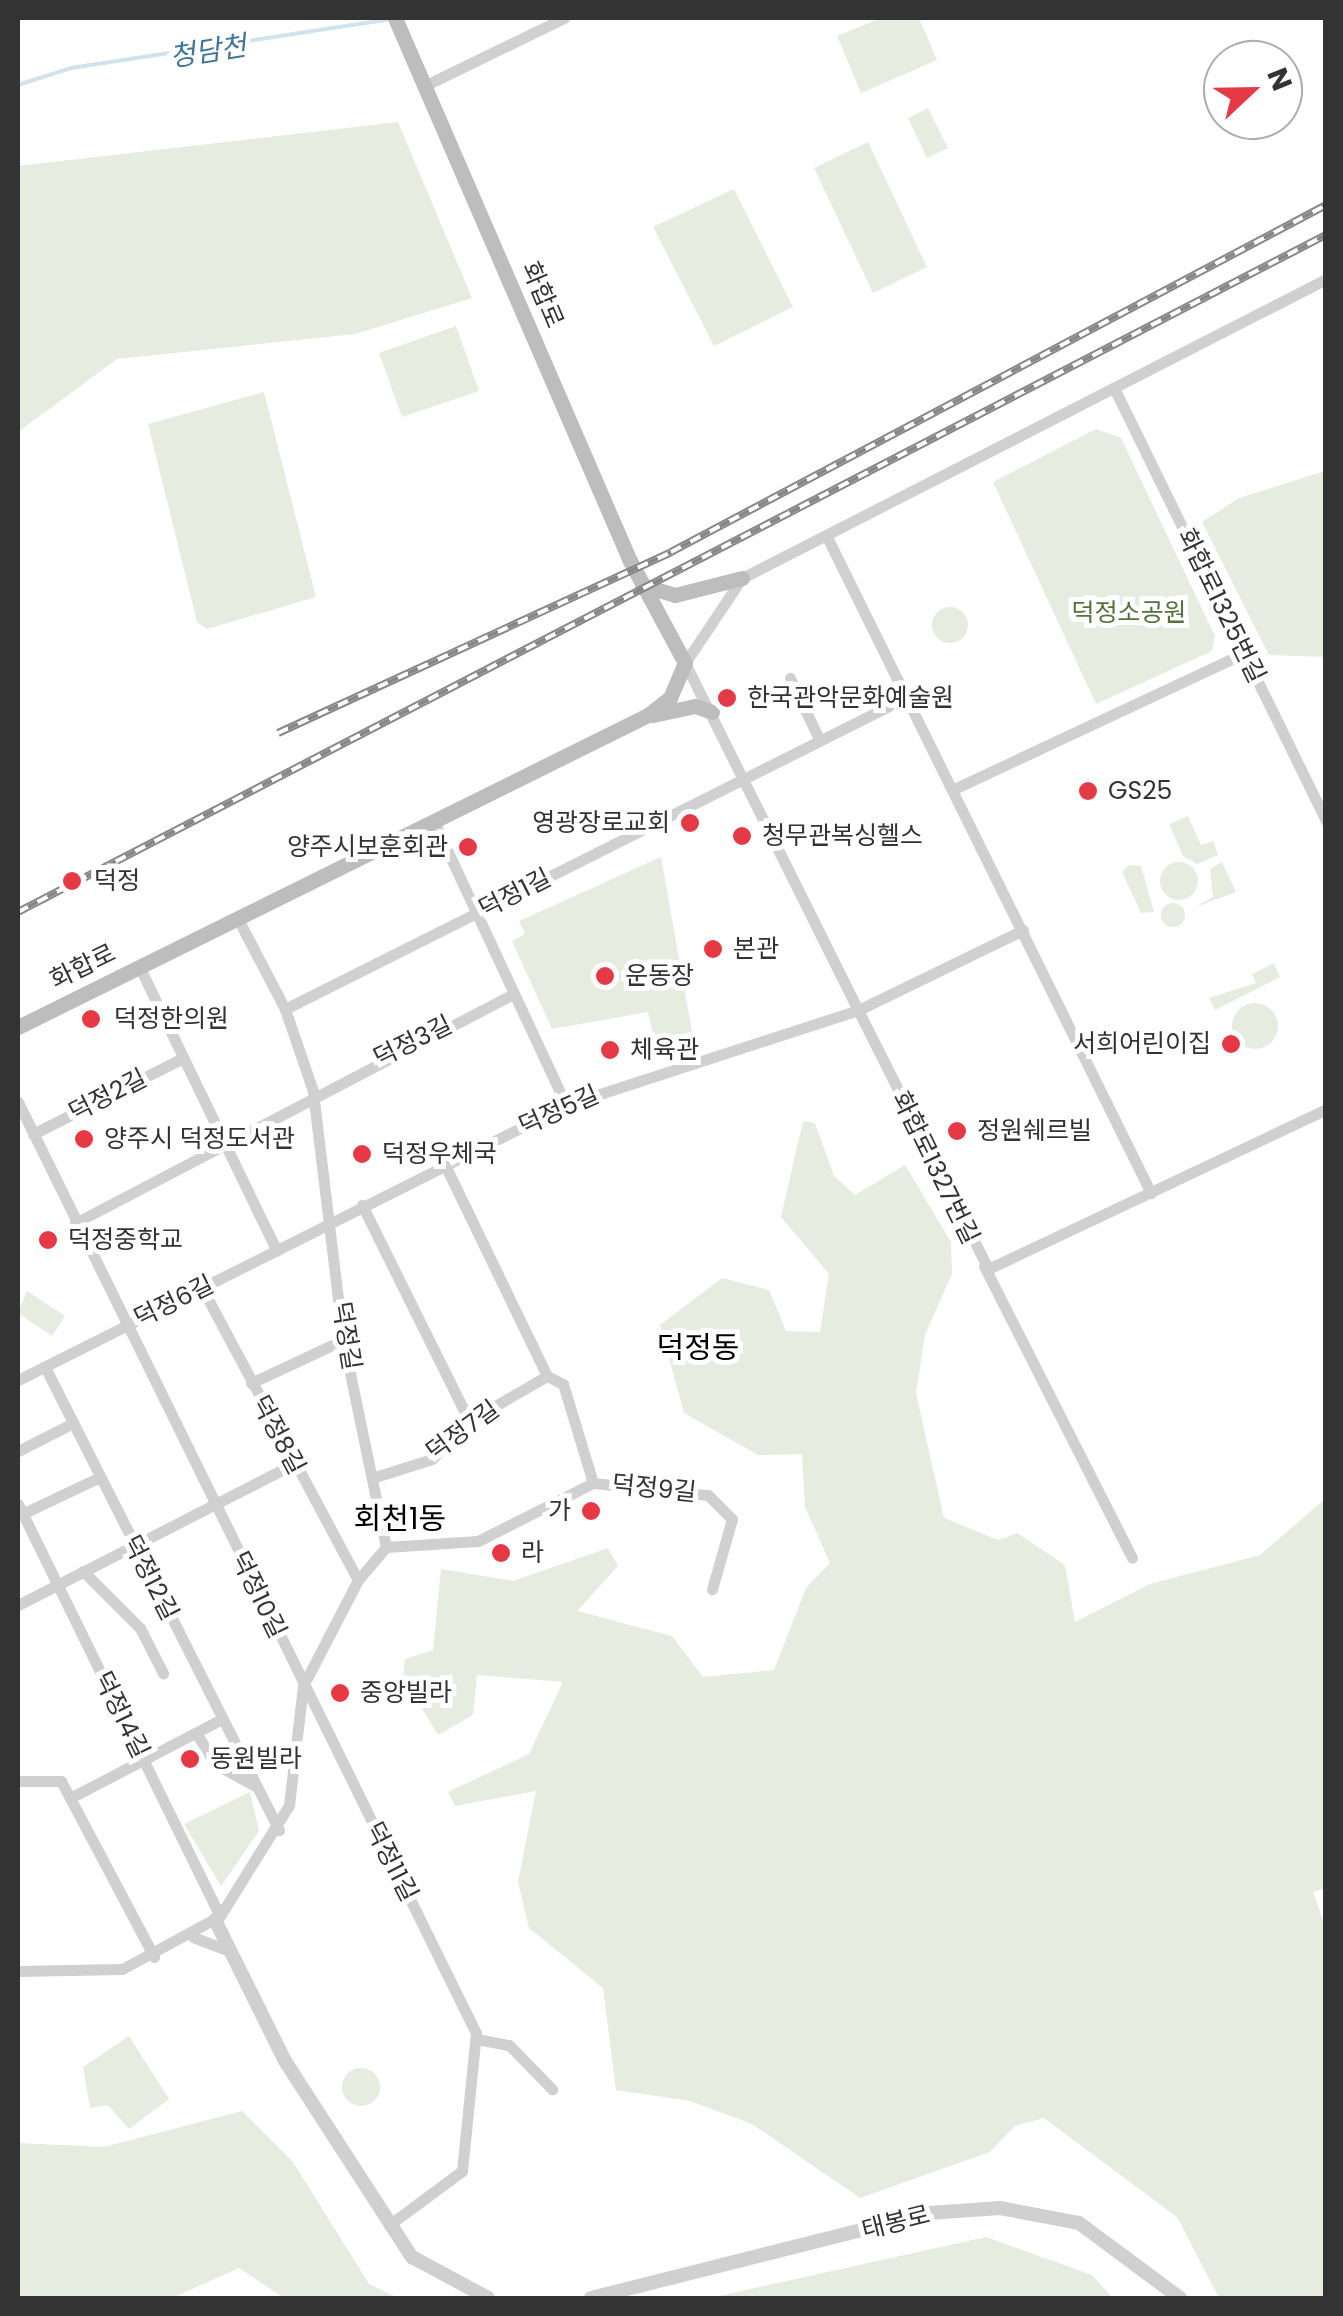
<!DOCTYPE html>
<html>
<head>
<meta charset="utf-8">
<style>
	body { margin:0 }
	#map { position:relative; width:1343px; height:2316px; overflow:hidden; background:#fff; font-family:Poppins,"Noto Sans KR",sans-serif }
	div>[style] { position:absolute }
	.green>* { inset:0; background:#e6ecdf }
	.round { border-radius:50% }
	.stream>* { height:4px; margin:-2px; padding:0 2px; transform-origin:2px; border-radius:2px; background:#cfe2ee }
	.minor>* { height:11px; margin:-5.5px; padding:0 5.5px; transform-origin:5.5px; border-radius:5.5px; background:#d0d0d0 }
	.tertiary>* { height:14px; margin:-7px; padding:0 7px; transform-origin:7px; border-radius:7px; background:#d0d0d0 }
	.secondary>* { height:15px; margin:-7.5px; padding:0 7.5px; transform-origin:7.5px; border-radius:7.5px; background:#bdbdbd }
	.rail>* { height:8px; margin-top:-4px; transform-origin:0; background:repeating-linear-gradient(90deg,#fff 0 11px,#888 0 22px); box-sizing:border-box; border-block:2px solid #888 }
	.dots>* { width:28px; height:28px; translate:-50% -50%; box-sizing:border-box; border:5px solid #fff; border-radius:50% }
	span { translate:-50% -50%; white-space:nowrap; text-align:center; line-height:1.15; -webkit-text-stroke:10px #fff; paint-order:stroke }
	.street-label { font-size:25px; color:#333 }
	.park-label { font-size:25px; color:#56703f }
	.poi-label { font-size:25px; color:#333 }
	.left { translate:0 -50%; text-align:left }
	.right { translate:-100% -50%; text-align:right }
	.water-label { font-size:28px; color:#3f7597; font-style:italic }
	.quarter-label { font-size:30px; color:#000 }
	.frame { position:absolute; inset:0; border:20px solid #333; pointer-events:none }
	.north { position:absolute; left:1203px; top:40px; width:100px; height:100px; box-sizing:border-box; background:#fff; border:2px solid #adadad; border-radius:50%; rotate:68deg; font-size:28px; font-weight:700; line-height:40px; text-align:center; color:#333 }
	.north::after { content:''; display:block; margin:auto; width:35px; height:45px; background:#e63946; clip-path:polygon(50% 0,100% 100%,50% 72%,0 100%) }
</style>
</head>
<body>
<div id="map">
	<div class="green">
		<div style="clip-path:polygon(881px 18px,919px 18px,937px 60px,861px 93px,837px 36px)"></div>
		<div style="clip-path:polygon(928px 108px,948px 148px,927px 158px,908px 118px)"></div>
		<div style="clip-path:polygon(398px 122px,472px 298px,355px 334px,117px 359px,18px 432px,18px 166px)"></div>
		<div style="clip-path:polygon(868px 142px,927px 267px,873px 293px,814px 168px)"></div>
		<div style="clip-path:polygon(734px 189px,793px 307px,714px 346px,653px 227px)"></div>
		<div style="clip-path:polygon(456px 326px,479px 391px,402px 417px,379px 353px)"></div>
		<div style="clip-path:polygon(264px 392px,316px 597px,207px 629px,197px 622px,148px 424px)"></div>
		<div style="clip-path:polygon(1096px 429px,1121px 438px,1215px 636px,1212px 651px,1096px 704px,993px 482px)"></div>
		<div style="clip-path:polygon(1325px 471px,1325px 657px,1269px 655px,1202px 522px,1239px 498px)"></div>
		<div class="round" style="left:932px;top:607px;width:36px;height:36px"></div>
		<div style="clip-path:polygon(1188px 816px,1201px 845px,1213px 841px,1218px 855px,1197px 864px,1183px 856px,1169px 824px)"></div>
		<div style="clip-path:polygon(661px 857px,692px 1032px,654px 1039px,648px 1012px,552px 1029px,512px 941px,525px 934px,519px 921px)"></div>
		<div style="clip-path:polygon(1222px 862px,1236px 892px,1195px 907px,1213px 897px,1210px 869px)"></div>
		<div class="round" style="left:1160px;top:862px;width:38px;height:38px"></div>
		<div style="clip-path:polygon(1129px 865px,1141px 866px,1154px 912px,1141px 913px,1122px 872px)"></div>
		<div class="round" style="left:1161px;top:903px;width:24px;height:24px"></div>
		<div style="clip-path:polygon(1274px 963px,1280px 977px,1215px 1010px,1209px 998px,1256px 983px,1252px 974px)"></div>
		<div class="round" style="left:1232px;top:1003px;width:46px;height:46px"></div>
		<div style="clip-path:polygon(803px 1121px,815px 1123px,834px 1176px,855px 1195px,905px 1165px,951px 1242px,952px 1274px,925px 1335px,916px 1393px,944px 1518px,998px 1540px,1017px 1533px,1065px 1565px,1075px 1622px,1150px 1584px,1260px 1555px,1325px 1499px,1326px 1888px,1313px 1892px,1326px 1929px,1325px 2298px,1219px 2298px,1177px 2217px,1044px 2118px,1015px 2126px,990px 2152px,860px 2198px,752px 2124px,690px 2101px,616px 2090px,603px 1988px,529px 1928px,518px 1882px,536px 1791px,455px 1806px,448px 1792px,529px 1754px,563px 1682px,477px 1675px,473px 1715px,438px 1735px,403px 1677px,405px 1659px,433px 1650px,441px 1569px,513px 1581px,608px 1548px,618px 1566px,577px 1611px,672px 1636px,703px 1677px,774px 1670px,806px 1588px,830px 1563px,805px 1507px,802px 1454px,758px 1455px,684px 1413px,660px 1325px,722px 1278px,769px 1290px,786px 1331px,820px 1332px,829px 1274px,781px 1217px)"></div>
		<div style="clip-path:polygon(27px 1291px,65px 1316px,52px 1336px,18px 1313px)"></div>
		<div style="clip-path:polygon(250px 1792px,259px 1831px,221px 1886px,184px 1824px)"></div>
		<div style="clip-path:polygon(129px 2036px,169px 2099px,129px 2129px,108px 2105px,90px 2108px,83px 2067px)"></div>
		<div class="round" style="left:342px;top:2068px;width:38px;height:38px"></div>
		<div style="clip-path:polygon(242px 2111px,293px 2162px,369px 2284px,398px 2298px,284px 2298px,239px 2268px,172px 2298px,18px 2298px,18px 2143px,104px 2147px)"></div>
		<div style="clip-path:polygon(986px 2237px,1092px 2275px,1113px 2298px,710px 2298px)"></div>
	</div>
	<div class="stream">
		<div style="left:18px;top:85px;width:56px;rotate:-17.8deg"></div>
		<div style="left:71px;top:68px;width:324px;rotate:-8.7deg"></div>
	</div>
	<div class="minor">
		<div style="left:424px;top:86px;width:156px;rotate:-25.9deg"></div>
		<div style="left:1116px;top:392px;width:478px;rotate:63.9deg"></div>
		<div style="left:827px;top:537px;width:732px;rotate:63.72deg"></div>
		<div style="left:790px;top:678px;width:68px;rotate:64.6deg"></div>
		<div style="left:954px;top:789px;width:320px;rotate:-25.1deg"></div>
		<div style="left:435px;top:824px;width:310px;rotate:65deg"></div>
		<div style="left:1023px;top:930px;width:183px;rotate:154.1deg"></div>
		<div style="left:858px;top:1010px;width:388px;rotate:-116.5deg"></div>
		<div style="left:685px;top:663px;width:102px;rotate:-56.2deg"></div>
		<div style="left:742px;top:578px;width:656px;rotate:-27.11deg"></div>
		<div style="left:140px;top:968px;width:314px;rotate:64.2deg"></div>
		<div style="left:285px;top:1009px;width:696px;rotate:-26.64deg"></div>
		<div style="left:18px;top:1102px;width:1038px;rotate:63.81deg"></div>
		<div style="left:476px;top:2033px;width:139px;rotate:95.8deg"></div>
		<div style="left:462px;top:2171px;width:91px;rotate:143.5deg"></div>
		<div style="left:33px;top:1134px;width:168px;rotate:-26.9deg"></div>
		<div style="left:445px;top:1165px;width:234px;rotate:64.2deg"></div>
		<div style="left:547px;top:1376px;width:18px;rotate:27deg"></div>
		<div style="left:563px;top:1384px;width:103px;rotate:73.1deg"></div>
		<div style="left:362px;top:1205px;width:241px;rotate:63.6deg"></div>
		<div style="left:75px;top:1223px;width:494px;rotate:-27.6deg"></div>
		<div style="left:984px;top:1266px;width:327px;rotate:63.1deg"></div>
		<div style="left:202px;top:1288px;width:331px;rotate:61.9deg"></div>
		<div style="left:45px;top:1367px;width:519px;rotate:63.19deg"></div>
		<div style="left:18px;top:1380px;width:613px;rotate:-26.65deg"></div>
		<div style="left:566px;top:1105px;width:307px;rotate:-18deg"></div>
		<div style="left:858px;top:1010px;width:290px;rotate:63.3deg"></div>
		<div style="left:988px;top:1269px;width:374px;rotate:-25.3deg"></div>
		<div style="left:251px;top:1383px;width:102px;rotate:-25.1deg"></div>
		<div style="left:18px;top:1451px;width:62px;rotate:-27deg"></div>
		<div style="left:375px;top:1477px;width:60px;rotate:-17.5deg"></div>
		<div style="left:432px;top:1459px;width:53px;rotate:-45.8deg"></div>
		<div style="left:469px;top:1421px;width:90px;rotate:-30deg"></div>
		<div style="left:18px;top:1504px;width:459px;rotate:63.9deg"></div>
		<div style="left:22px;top:1514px;width:86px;rotate:-25.4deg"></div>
		<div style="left:386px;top:1547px;width:92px;rotate:-3.7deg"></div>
		<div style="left:478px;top:1541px;width:129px;rotate:-26.8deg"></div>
		<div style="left:593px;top:1483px;width:116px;rotate:6deg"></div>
		<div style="left:708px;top:1495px;width:34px;rotate:45deg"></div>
		<div style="left:732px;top:1519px;width:73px;rotate:105.9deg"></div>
		<div style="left:83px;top:1571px;width:81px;rotate:45deg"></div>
		<div style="left:140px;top:1628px;width:51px;rotate:62.9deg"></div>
		<div style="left:18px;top:1605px;width:309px;rotate:-27.1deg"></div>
		<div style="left:196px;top:1733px;width:36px;rotate:58deg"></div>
		<div style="left:215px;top:1764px;width:48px;rotate:28.7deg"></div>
		<div style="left:18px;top:1781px;width:43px"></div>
		<div style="left:61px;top:1781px;width:199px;rotate:62.1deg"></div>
		<div style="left:70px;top:1798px;width:171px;rotate:-27.5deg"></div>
		<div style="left:193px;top:1937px;width:40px;rotate:21deg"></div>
		<div style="left:18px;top:1971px;width:104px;rotate:-1.1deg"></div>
		<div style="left:122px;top:1969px;width:111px;rotate:-28.4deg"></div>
		<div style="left:220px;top:1916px;width:131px;rotate:-58.1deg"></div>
		<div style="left:289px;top:1805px;width:120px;rotate:-83.3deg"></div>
		<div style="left:303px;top:1686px;width:119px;rotate:-62.6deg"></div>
		<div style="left:358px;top:1580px;width:43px;rotate:-49.7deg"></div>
		<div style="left:386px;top:1547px;width:211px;rotate:-101.7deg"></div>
		<div style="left:343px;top:1340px;width:251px;rotate:-96.9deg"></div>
		<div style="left:313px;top:1091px;width:87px;rotate:-108.9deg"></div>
		<div style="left:285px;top:1009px;width:102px;rotate:-117.6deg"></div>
		<div style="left:477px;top:2039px;width:33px;rotate:11deg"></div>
		<div style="left:509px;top:2045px;width:62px;rotate:45.7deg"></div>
	</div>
	<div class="tertiary">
		<div style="left:215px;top:1920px;width:157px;rotate:63.6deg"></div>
		<div style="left:285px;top:2061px;width:234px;rotate:57.1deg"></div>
		<div style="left:412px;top:2257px;width:86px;rotate:28.3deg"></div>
		<div style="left:591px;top:2298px;width:349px;rotate:-14.1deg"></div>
		<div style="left:929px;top:2213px;width:71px;rotate:-4deg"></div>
		<div style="left:1000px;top:2208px;width:80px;rotate:10.8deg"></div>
		<div style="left:1079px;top:2223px;width:126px;rotate:36.6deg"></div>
	</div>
	<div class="secondary">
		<div style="left:642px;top:585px;width:34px;rotate:17deg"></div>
		<div style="left:675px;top:595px;width:69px;rotate:-14.2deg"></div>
		<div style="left:653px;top:715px;width:43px;rotate:-12.1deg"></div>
		<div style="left:695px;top:706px;width:18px;rotate:19deg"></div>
		<div style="left:18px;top:1027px;width:703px;rotate:-26.35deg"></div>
		<div style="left:648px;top:715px;width:28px;rotate:-38deg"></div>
		<div style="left:670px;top:698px;width:38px;rotate:-67deg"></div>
		<div style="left:685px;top:663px;width:116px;rotate:-118.3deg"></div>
		<div style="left:630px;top:561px;width:592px;rotate:-113.4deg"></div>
	</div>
	<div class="rail">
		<div style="left:278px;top:733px;width:433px;rotate:-24.7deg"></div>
		<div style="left:671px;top:552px;width:741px;rotate:-27.91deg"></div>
		<div style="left:18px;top:912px;width:1473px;rotate:-27.37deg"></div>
	</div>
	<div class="dots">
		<div style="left:727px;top:698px;background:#e63946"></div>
		<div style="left:1088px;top:791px;background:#e63946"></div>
		<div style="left:690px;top:823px;background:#e63946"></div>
		<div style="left:742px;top:836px;background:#e63946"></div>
		<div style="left:468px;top:847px;background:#e63946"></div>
		<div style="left:72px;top:881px;background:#e63946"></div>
		<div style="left:713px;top:949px;background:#e63946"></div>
		<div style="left:605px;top:976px;background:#e63946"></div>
		<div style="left:91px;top:1019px;background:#e63946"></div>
		<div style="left:1231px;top:1044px;background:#e63946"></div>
		<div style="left:610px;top:1050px;background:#e63946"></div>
		<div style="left:957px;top:1131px;background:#e63946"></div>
		<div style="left:84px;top:1139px;background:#e63946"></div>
		<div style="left:362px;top:1154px;background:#e63946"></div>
		<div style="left:48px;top:1240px;background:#e63946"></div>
		<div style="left:591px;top:1511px;background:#e63946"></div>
		<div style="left:501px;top:1553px;background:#e63946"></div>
		<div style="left:340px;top:1693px;background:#e63946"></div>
		<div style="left:190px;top:1759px;background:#e63946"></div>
	</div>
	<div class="street-label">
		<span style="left:542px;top:295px;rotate:67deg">화합로</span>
		<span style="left:1221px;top:606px;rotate:64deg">화합로1325번길</span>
		<span style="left:515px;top:894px;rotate:-27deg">덕정1길</span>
		<span style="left:83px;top:967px;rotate:-26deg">화합로</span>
		<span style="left:413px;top:1042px;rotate:-26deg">덕정3길</span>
		<span style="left:108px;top:1096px;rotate:-27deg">덕정2길</span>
		<span style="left:559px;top:1111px;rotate:-24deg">덕정5길</span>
		<span style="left:935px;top:1168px;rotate:64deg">화합로1327번길</span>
		<span style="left:174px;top:1302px;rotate:-26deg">덕정6길</span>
		<span style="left:346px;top:1336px;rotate:81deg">덕정길</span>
		<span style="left:463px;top:1431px;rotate:-36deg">덕정7길</span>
		<span style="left:278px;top:1435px;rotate:62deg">덕정8길</span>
		<span style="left:654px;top:1489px;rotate:6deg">덕정9길</span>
		<span style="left:150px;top:1578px;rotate:63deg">덕정12길</span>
		<span style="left:258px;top:1595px;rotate:64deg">덕정10길</span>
		<span style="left:121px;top:1715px;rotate:64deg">덕정14길</span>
		<span style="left:391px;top:1862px;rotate:63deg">덕정11길</span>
		<span style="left:896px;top:2223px;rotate:-14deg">태봉로</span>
	</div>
	<div class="park-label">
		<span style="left:1129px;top:613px">덕정소공원</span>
	</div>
	<div class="poi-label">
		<span class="left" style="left:747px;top:698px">한국관악문화예술원</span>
		<span class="left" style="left:1108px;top:791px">GS25</span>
		<span class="right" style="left:670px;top:823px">영광장로교회</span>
		<span class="left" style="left:762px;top:836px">청무관복싱헬스</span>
		<span class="right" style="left:448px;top:847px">양주시보훈회관</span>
		<span class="left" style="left:94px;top:881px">덕정</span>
		<span class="left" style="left:733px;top:949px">본관</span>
		<span class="left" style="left:625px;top:976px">운동장</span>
		<span class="left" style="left:114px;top:1019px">덕정한의원</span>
		<span class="right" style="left:1211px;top:1044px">서희어린이집</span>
		<span class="left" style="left:630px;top:1050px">체육관</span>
		<span class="left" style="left:977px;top:1131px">정원쉐르빌</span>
		<span class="left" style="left:104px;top:1139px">양주시 덕정도서관</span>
		<span class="left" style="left:382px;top:1154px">덕정우체국</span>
		<span class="left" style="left:68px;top:1240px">덕정중학교</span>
		<span class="right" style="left:571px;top:1511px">가</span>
		<span class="left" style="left:521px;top:1553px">라</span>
		<span class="left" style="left:360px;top:1693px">중앙빌라</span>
		<span class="left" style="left:210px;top:1759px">동원빌라</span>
	</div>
	<div class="water-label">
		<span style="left:208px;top:52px;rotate:-9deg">청담천</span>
	</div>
	<div class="quarter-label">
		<span style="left:698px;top:1348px">덕정동</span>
		<span style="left:400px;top:1519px">회천1동</span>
	</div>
	<div class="frame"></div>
	<div class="north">N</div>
</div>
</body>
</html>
